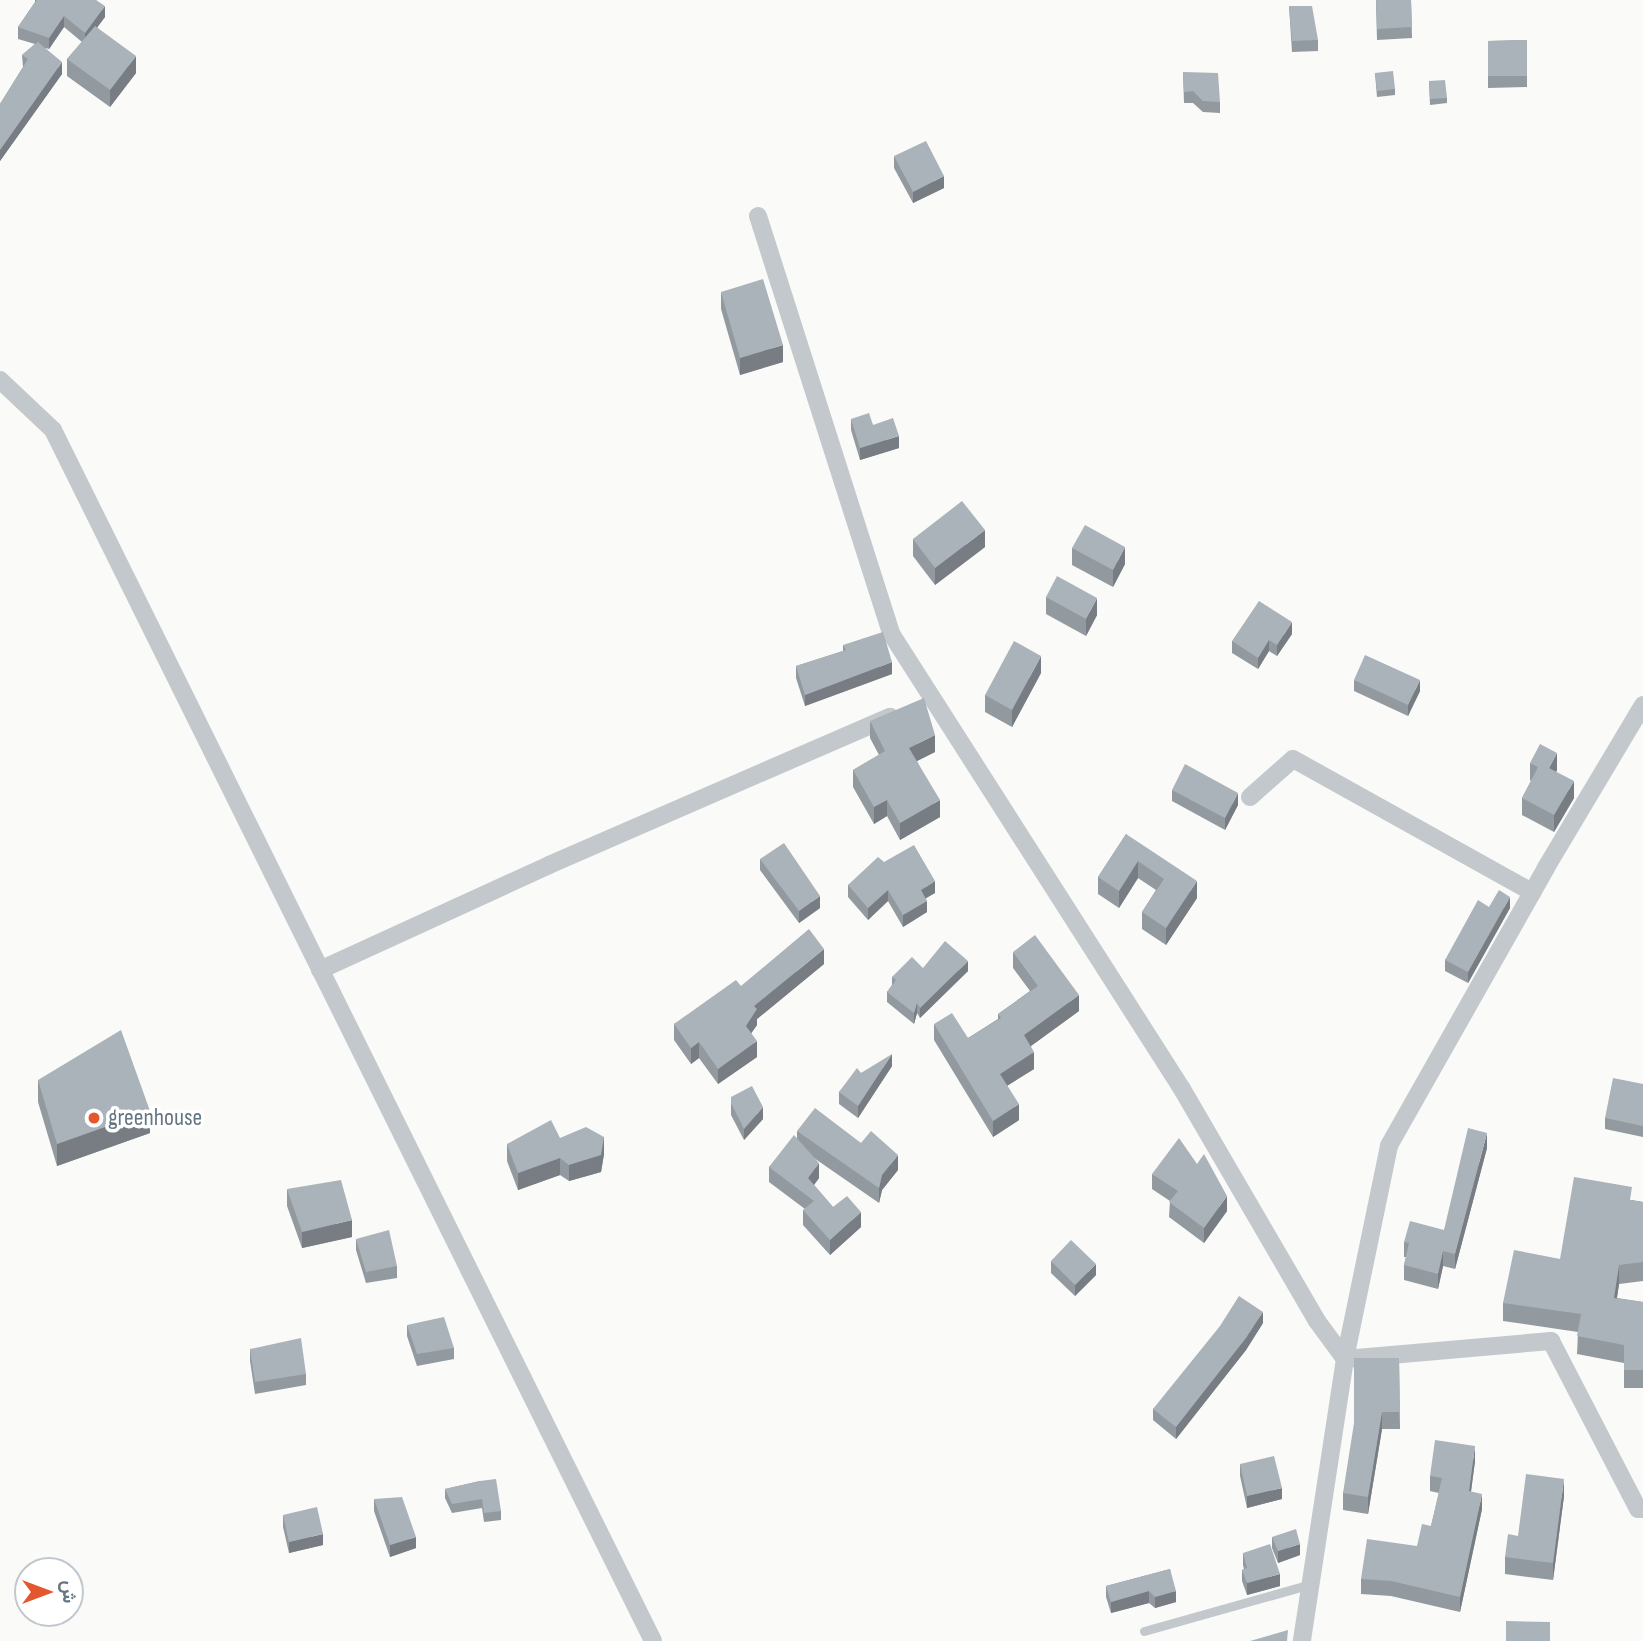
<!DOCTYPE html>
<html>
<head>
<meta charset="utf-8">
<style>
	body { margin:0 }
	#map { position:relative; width:1643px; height:1641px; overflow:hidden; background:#fafaf8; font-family:"Sofia Sans Condensed",Vazirmatn,sans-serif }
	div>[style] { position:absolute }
	.service>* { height:9px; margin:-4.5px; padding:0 4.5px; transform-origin:4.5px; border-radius:4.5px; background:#c3c8cc }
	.minor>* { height:18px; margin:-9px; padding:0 9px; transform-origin:9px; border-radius:9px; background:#c3c8cc }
	.wall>* { inset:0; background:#929a9f }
	.shaded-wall>* { inset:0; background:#777d82 }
	.building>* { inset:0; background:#aab3b9 }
	.dots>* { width:19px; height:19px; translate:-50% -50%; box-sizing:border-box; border:4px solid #fff; border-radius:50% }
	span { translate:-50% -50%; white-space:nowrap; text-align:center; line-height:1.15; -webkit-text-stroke:7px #fff; paint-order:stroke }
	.poi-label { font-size:24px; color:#657683 }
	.left { translate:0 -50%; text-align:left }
	.north { position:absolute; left:14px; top:1557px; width:70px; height:70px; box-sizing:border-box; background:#fff; border:2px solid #c1c8cd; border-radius:50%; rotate:90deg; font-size:19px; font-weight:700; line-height:28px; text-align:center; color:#657683 }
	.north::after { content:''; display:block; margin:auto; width:24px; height:32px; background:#e4572e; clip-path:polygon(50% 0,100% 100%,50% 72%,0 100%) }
</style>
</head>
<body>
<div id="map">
	<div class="service">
		<div style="left:1144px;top:1631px;width:173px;rotate:-15.7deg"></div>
	</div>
	<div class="minor">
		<div style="left:758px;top:216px;width:440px;rotate:72.3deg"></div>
		<div style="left:892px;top:635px;width:539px;rotate:57.43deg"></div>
		<div style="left:1182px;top:1089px;width:268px;rotate:59.8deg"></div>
		<div style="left:1317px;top:1321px;width:47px;rotate:53.6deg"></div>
		<div style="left:1345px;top:1359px;width:285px;rotate:98.7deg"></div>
		<div style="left:0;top:380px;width:73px;rotate:43.3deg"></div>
		<div style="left:53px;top:430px;width:1351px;rotate:63.64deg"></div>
		<div style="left:1643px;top:705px;width:190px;rotate:120.8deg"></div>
		<div style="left:1546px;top:868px;width:319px;rotate:119.5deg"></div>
		<div style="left:1389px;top:1146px;width:217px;rotate:101.7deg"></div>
		<div style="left:1345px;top:1359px;width:207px;rotate:-5deg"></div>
		<div style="left:1551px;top:1341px;width:189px;rotate:62.6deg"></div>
		<div style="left:1638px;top:1509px;width:5px"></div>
		<div style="left:1250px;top:797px;width:57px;rotate:-41.5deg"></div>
		<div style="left:1293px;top:759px;width:274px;rotate:29.1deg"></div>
		<div style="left:320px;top:970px;width:252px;rotate:-24.6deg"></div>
		<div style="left:549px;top:865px;width:372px;rotate:-23.5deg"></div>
	</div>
	<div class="wall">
		<div style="clip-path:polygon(35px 0,96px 0,105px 17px,97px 27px,136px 73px,110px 107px,67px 76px,67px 59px,82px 42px,64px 27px,49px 49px,45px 48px,62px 74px,0 161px,0 104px,23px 67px,22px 55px,35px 44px,18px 39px,18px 27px,35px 2px)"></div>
		<div style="clip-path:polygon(1376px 0,1411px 0,1412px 38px,1377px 40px)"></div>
		<div style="clip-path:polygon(1289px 6px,1318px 40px,1318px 51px,1292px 52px)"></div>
		<div style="clip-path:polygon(1527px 40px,1527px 87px,1488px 88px,1488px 41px)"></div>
		<div style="clip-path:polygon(1183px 72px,1220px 102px,1220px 113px,1203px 112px,1193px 103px,1184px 103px)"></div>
		<div style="clip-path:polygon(1375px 73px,1395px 89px,1395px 95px,1377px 97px)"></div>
		<div style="clip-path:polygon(1429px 81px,1447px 98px,1447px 103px,1430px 105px)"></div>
		<div style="clip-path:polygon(894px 156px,944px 188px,913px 203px,894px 168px)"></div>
		<div style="clip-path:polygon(721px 292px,783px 362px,740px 375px,721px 309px)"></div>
		<div style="clip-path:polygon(851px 419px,899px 448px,860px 460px,851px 430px)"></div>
		<div style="clip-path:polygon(913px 539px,985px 547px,935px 585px,913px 556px)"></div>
		<div style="clip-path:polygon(1072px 548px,1125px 564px,1113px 587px,1072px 565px)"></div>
		<div style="clip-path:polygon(1046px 597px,1097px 615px,1086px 636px,1046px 614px)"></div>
		<div style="clip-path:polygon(1292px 634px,1277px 656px,1269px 651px,1258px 669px,1232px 653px,1232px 641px)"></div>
		<div style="clip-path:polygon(843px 645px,892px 674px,805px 706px,796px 678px,796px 666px,843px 651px)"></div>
		<div style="clip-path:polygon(1041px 673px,1012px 727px,985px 712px,985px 695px)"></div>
		<div style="clip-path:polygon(1354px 680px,1420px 691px,1408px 716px,1354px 691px)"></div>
		<div style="clip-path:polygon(870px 721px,935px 752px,917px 761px,940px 817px,900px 840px,887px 816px,874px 824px,853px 787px,853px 770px,879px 755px,870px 738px)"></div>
		<div style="clip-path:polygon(1530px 763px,1557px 770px,1556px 772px,1574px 798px,1554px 832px,1522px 815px,1522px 798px,1531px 781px,1530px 780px)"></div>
		<div style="clip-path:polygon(1172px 790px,1238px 805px,1225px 830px,1172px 801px)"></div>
		<div style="clip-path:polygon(1126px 834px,1197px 898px,1166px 945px,1142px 929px,1142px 912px,1156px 890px,1138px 878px,1119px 908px,1098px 894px,1098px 877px)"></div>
		<div style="clip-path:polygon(760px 859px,820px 908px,799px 923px,760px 870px)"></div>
		<div style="clip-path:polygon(884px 862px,935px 893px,926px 898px,927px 912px,903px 927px,888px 901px,868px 920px,848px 897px,848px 885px)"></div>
		<div style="clip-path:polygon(1489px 907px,1510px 908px,1468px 983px,1445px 971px,1445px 960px)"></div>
		<div style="clip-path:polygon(1013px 952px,1079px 1011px,1031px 1046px,1034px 1069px,1007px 1086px,1019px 1120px,993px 1137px,934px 1040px,934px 1024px,968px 1038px,998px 1019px,998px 1014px,1030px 991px,1013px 968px)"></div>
		<div style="clip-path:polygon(824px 964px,757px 1019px,757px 1025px,751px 1033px,757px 1057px,718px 1084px,699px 1058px,691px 1064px,674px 1040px,674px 1024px,741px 986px)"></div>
		<div style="clip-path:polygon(923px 968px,968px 971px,920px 1018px,917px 1013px,914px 1024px,887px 1002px,887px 992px,892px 985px,892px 977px)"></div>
		<div style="clip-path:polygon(892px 1066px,858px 1118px,839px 1104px,839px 1092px,861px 1073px)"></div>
		<div style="clip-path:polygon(38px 1080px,150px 1133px,57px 1166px,38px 1102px)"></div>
		<div style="clip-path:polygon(1643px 1084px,1643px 1137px,1605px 1129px,1605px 1118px)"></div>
		<div style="clip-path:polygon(731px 1097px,763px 1119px,744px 1140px,731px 1115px)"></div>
		<div style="clip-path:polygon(797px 1131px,861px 1143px,898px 1170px,882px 1190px,879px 1203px,814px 1158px,819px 1178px,814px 1185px,833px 1207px,861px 1227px,830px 1255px,803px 1225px,803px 1210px,805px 1209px,769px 1182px,769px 1167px,797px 1138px)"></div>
		<div style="clip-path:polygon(560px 1138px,604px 1154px,601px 1172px,569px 1181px,560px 1175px,518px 1190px,507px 1161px,507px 1144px)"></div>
		<div style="clip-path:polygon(1487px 1148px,1455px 1269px,1443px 1266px,1438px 1289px,1404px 1280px,1404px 1265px,1406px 1257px,1404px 1257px,1404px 1242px,1444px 1230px)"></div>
		<div style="clip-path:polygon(1152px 1174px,1227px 1211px,1204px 1243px,1169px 1217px,1170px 1201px,1152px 1189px)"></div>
		<div style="clip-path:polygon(287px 1189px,352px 1237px,302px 1248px,287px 1206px)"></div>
		<div style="clip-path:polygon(1632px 1200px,1643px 1202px,1643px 1281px,1619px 1284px,1617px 1298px,1643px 1302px,1643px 1388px,1624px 1388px,1624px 1363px,1577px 1354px,1578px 1332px,1503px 1321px,1503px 1303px,1560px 1259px)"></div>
		<div style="clip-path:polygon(356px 1239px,397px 1266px,397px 1278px,366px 1283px,356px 1250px)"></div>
		<div style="clip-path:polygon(1051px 1261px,1096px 1275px,1075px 1296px,1051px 1273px)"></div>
		<div style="clip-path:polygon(1263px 1323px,1246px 1350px,1176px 1439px,1153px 1420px,1153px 1409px)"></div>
		<div style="clip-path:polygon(407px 1325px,454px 1348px,454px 1359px,417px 1366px,407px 1336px)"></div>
		<div style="clip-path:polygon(250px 1349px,306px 1374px,306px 1385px,255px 1394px,250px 1361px)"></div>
		<div style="clip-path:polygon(1399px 1358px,1400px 1429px,1382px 1429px,1368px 1514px,1343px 1510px,1343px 1493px)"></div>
		<div style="clip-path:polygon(1475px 1461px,1471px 1492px,1482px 1509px,1460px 1612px,1391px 1596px,1361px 1594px,1361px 1579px,1417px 1546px,1431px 1526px,1439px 1493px,1430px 1491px,1430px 1476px)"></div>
		<div style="clip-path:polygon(1240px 1464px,1282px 1499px,1247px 1508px,1240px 1476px)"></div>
		<div style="clip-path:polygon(480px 1481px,501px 1511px,501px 1520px,484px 1522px,482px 1508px,452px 1513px,445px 1498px,445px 1489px)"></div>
		<div style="clip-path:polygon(1564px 1496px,1553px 1580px,1505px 1574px,1505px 1557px,1518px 1536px)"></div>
		<div style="clip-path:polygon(374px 1499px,416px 1548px,390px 1557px,374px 1511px)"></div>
		<div style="clip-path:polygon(283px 1515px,323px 1545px,289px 1553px,283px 1527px)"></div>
		<div style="clip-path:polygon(1272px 1537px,1300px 1555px,1278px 1563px,1272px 1548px)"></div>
		<div style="clip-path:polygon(1243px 1553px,1280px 1586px,1247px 1595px,1242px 1581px,1242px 1570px,1244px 1569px,1243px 1565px)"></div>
		<div style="clip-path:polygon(1170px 1569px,1176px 1602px,1155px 1608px,1149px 1603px,1111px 1613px,1106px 1597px,1106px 1586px)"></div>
	</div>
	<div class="shaded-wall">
		<div style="clip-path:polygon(105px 6px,105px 17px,85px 44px,85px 33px)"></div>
		<div style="clip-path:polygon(64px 16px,64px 27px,49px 49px,49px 38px)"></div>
		<div style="clip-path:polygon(136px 56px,136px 73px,110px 107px,110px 90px)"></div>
		<div style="clip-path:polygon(62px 62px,62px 74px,0 161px,0 150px)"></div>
		<div style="clip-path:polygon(944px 176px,944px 188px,913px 203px,913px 192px)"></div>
		<div style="clip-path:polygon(783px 345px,783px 362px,740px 375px,740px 358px)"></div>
		<div style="clip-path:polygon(899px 436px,899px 448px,860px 460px,860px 448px)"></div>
		<div style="clip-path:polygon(985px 530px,985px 547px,935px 585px,935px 568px)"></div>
		<div style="clip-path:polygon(1125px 547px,1125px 564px,1113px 587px,1113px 570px)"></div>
		<div style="clip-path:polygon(1097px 598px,1097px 615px,1086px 636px,1086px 619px)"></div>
		<div style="clip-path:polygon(1292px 622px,1292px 634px,1277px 656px,1277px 645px)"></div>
		<div style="clip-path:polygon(1269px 640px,1269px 651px,1258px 669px,1258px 658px)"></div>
		<div style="clip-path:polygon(1041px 656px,1041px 673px,1012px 727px,1012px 710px)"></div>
		<div style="clip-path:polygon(892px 662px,892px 674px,805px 706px,805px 695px)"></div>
		<div style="clip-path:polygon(1420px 680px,1420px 691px,1408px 716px,1408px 705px)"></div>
		<div style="clip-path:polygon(935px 735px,935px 752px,909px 765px,909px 748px)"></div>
		<div style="clip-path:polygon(1557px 753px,1557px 770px,1549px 785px,1549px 768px)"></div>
		<div style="clip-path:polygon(1574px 781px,1574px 798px,1554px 832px,1554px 815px)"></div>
		<div style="clip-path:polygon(1238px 793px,1238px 805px,1225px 830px,1225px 818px)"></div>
		<div style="clip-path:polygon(887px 800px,887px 816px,874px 824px,874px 807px)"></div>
		<div style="clip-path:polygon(940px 800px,940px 817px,900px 840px,900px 823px)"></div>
		<div style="clip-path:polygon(1138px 861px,1138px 878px,1119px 908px,1119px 891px)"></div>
		<div style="clip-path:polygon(935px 881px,935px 893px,921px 901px,921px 890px)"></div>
		<div style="clip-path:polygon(1197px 881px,1197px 898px,1166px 945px,1166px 928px)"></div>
		<div style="clip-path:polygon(888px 890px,888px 901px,868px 920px,868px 908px)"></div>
		<div style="clip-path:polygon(820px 896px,820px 908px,799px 923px,799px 911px)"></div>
		<div style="clip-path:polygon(1510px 897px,1510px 908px,1468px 983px,1468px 972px)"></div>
		<div style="clip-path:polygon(927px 901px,927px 912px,903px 927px,903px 915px)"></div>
		<div style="clip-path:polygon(824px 949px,824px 964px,757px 1019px,757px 1025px,746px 1041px,746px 1026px,754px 1006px)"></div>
		<div style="clip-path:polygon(968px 961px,968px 971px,920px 1018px,920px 1008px)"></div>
		<div style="clip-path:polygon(1079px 995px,1079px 1011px,1024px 1051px,1024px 1035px)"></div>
		<div style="clip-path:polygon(917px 1003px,917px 1013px,914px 1024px,914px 1013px)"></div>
		<div style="clip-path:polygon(757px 1041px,757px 1057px,718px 1084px,718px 1069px)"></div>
		<div style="clip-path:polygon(699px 1042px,699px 1058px,691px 1064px,691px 1048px)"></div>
		<div style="clip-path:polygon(1034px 1052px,1034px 1069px,1000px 1090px,1000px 1074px)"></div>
		<div style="clip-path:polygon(892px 1054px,892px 1066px,858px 1118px,858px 1106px)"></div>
		<div style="clip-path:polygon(1019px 1104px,1019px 1120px,993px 1137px,993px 1121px)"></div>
		<div style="clip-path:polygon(763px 1107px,763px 1119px,744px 1140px,744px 1129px)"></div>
		<div style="clip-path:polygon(150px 1111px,150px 1133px,57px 1166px,57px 1144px)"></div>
		<div style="clip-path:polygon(1487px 1133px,1487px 1148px,1455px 1269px,1455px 1254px)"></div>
		<div style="clip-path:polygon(604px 1137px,604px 1154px,601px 1172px,569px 1181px,569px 1165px)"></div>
		<div style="clip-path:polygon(898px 1155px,898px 1170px,882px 1190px,879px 1203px,879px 1188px,882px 1175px)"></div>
		<div style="clip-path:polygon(560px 1158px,560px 1175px,518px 1190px,518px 1173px)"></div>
		<div style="clip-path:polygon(819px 1163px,819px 1178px,808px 1193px,808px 1178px)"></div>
		<div style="clip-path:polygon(1227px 1196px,1227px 1211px,1204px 1243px,1204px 1228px)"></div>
		<div style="clip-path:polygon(861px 1212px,861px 1227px,830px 1255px,830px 1240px)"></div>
		<div style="clip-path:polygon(352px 1220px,352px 1237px,302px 1248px,302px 1232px)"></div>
		<div style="clip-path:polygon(1443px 1251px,1443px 1266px,1438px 1289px,1438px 1274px)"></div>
		<div style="clip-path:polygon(1096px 1264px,1096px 1275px,1075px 1296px,1075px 1285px)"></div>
		<div style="clip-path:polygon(1619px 1265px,1619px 1284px,1614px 1316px,1614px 1298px)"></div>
		<div style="clip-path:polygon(1263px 1312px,1263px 1323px,1246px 1350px,1176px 1439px,1176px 1427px)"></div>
		<div style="clip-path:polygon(1382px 1412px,1382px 1429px,1368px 1514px,1368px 1497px)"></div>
		<div style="clip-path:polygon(1475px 1446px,1475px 1461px,1469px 1506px,1469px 1491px)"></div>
		<div style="clip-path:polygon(1564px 1479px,1564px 1496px,1553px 1580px,1553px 1563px)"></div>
		<div style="clip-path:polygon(1282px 1488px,1282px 1499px,1247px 1508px,1247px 1496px)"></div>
		<div style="clip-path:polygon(1482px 1494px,1482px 1509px,1460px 1612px,1460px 1597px)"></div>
		<div style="clip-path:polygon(323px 1534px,323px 1545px,289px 1553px,289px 1542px)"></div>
		<div style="clip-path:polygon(416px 1537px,416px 1548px,390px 1557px,390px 1545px)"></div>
		<div style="clip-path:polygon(1300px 1544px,1300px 1555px,1278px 1563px,1278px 1551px)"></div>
		<div style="clip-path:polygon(1280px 1574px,1280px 1586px,1247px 1595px,1247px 1583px)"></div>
		<div style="clip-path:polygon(1149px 1591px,1149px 1603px,1111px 1613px,1111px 1602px)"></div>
		<div style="clip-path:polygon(1176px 1591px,1176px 1602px,1155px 1608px,1155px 1597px)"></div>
	</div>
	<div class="building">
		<div style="clip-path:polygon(37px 0,96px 0,105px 6px,85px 33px,64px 16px,49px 38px,18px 27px)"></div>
		<div style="clip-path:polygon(1376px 0,1411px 0,1412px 27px,1377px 29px)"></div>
		<div style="clip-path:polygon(1289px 6px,1312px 6px,1318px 40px,1292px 41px)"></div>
		<div style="clip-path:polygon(95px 26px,136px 56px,110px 90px,67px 59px)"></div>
		<div style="clip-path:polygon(1527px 40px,1527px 76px,1488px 76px,1488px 41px)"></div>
		<div style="clip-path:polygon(38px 42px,62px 62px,0 150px,0 104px,28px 59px,22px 55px)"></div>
		<div style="clip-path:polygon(1393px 71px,1395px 89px,1377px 91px,1375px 73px)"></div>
		<div style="clip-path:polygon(1183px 72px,1218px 73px,1220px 102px,1203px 101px,1193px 91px,1184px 92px)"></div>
		<div style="clip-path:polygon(1445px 80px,1447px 98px,1430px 99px,1429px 81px)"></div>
		<div style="clip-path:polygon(926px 141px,944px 176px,913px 192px,894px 156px)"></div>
		<div style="clip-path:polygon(763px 279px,783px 345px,740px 358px,721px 292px)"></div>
		<div style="clip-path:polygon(869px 413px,873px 425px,893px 418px,899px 436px,860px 448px,851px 419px)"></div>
		<div style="clip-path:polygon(962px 501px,985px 530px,935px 568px,913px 539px)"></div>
		<div style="clip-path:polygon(1085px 525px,1125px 547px,1113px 570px,1072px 548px)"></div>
		<div style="clip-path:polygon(1057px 576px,1097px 598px,1086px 619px,1046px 597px)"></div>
		<div style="clip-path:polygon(1259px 601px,1292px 622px,1277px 645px,1269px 640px,1258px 658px,1232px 641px)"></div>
		<div style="clip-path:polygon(883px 632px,892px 662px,805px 695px,796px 666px,846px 650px,843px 645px)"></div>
		<div style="clip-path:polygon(1014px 641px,1041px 656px,1012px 710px,985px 695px)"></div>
		<div style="clip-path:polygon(1365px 655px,1420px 680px,1408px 705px,1354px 680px)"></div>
		<div style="clip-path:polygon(924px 698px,935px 735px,909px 748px,940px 800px,900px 823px,887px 800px,874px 807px,853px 770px,885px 751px,870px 721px)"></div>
		<div style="clip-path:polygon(1540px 744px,1557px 753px,1549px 768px,1574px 781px,1554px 815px,1522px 798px,1538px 767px,1530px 763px)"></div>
		<div style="clip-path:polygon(1185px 764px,1238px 793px,1225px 818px,1172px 790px)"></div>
		<div style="clip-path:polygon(1126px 834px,1197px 881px,1166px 928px,1142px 912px,1164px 879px,1138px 861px,1119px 891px,1098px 877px)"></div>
		<div style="clip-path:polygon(784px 843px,820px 896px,799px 911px,760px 859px)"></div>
		<div style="clip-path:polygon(914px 845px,935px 881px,921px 890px,927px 901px,903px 915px,888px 890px,868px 908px,848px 885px,878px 857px,884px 862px)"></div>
		<div style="clip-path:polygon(1499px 890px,1510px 897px,1468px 972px,1445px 960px,1478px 900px,1489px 907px)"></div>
		<div style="clip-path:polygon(809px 929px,824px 949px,754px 1006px,757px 1009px,746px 1026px,757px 1041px,718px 1069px,699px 1042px,691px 1048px,674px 1024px,736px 980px,741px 986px)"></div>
		<div style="clip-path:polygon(1035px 935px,1079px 995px,1024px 1035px,1034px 1052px,1000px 1074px,1019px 1104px,993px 1121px,934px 1024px,952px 1013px,968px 1038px,1001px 1018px,998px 1014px,1038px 986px,1013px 952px)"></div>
		<div style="clip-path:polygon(945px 941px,968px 961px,920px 1008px,917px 1003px,914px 1013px,887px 992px,896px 980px,892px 977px,912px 957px,923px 968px)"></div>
		<div style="clip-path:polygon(121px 1030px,150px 1111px,57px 1144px,38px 1080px)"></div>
		<div style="clip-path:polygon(892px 1054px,858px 1106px,839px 1092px,857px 1068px,861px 1073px)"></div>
		<div style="clip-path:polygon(1613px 1078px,1643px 1084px,1643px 1126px,1605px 1118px)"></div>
		<div style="clip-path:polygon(752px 1086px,763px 1107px,744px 1129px,731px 1103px,731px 1097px)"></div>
		<div style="clip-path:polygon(815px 1108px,861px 1143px,871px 1131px,898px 1155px,882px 1175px,879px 1188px,797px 1131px)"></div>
		<div style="clip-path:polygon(551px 1120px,560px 1138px,586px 1127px,604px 1137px,601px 1155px,569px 1165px,560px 1158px,518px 1173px,507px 1144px)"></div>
		<div style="clip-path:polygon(1468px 1128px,1487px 1133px,1455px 1254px,1443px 1251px,1438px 1274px,1404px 1265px,1409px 1243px,1404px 1242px,1410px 1221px,1444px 1230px)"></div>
		<div style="clip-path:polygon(794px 1135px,819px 1163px,808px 1178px,833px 1207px,847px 1196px,861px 1212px,830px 1240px,803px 1210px,814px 1201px,769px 1167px)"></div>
		<div style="clip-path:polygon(1179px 1138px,1197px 1164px,1204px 1154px,1227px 1196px,1204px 1228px,1169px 1202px,1178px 1191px,1152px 1174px)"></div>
		<div style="clip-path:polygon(1574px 1177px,1632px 1187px,1630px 1200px,1643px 1202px,1643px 1262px,1619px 1265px,1614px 1298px,1643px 1302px,1643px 1370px,1624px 1370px,1624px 1345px,1577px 1336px,1581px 1314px,1503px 1303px,1514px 1250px,1560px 1259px)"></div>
		<div style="clip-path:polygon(341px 1180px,352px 1220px,302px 1232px,287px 1189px)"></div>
		<div style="clip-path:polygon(389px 1230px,397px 1266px,366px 1272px,356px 1239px)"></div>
		<div style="clip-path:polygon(1071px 1240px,1096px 1264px,1075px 1285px,1051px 1261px)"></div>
		<div style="clip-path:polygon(1239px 1296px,1263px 1312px,1246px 1338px,1176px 1427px,1153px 1409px,1220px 1326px)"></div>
		<div style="clip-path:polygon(444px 1317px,454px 1348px,417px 1354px,407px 1325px)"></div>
		<div style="clip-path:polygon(301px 1338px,306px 1374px,255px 1382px,250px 1349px)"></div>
		<div style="clip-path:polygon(1354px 1358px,1399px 1358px,1400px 1412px,1382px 1412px,1368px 1497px,1343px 1493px,1354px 1423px)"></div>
		<div style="clip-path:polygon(1435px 1440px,1475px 1446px,1469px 1491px,1482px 1494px,1460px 1597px,1391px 1581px,1361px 1579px,1367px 1539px,1417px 1546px,1422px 1524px,1431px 1526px,1442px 1478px,1430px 1476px)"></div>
		<div style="clip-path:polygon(1274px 1456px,1282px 1488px,1247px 1496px,1240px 1464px)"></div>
		<div style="clip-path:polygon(1526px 1474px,1564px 1479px,1553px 1563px,1505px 1557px,1508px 1534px,1518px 1536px)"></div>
		<div style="clip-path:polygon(496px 1479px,501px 1511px,484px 1513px,482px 1499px,452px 1504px,445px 1489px,480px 1481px)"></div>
		<div style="clip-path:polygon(402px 1497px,416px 1537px,390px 1545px,374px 1499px)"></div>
		<div style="clip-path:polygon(317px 1507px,323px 1534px,289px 1542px,283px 1515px)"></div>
		<div style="clip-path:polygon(1296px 1529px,1300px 1544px,1278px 1551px,1272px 1537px)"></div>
		<div style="clip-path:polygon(1270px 1544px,1280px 1574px,1247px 1583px,1242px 1570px,1247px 1568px,1243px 1553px)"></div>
		<div style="clip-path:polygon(1170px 1569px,1176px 1591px,1155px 1597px,1149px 1591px,1111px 1602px,1106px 1586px)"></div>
		<div style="clip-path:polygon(1506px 1621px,1550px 1622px,1550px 1641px,1506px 1641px)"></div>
		<div style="clip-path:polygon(1288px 1630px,1287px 1641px,1250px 1641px)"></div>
	</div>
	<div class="dots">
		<div style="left:94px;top:1118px;background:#e4572e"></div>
	</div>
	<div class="poi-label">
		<span class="left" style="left:108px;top:1118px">greenhouse</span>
	</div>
	<div class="north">ش</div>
</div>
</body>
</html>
